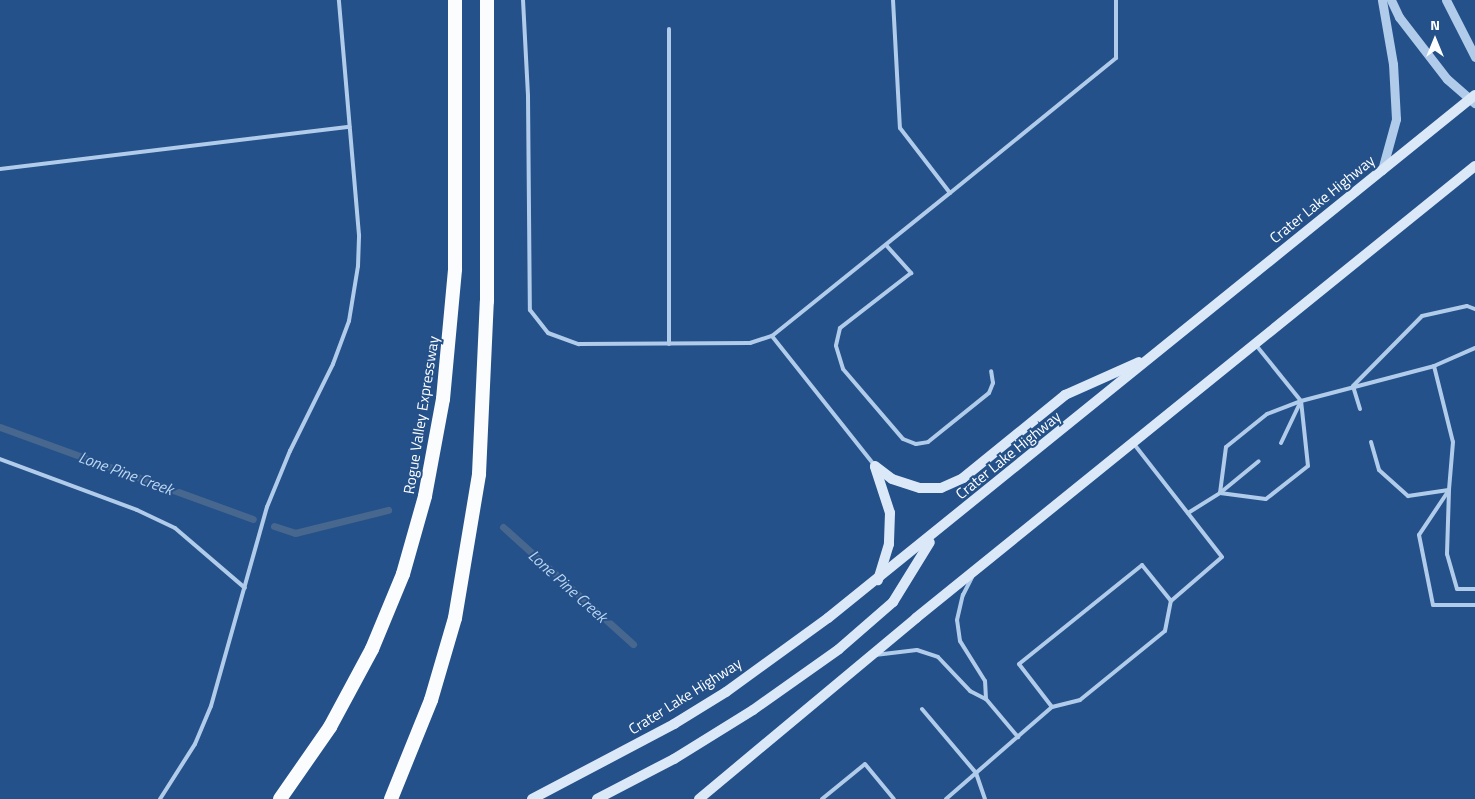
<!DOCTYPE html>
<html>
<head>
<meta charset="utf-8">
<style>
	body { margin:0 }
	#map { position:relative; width:1475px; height:799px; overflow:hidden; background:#245189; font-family:"Titillium Web",sans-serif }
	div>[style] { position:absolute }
	.stream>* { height:7px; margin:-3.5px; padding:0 3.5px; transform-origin:3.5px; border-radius:3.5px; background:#47678f }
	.service>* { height:4px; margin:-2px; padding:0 2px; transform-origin:2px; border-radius:2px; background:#b1cbea }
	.tertiary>* { height:9px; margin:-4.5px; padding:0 4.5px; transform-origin:4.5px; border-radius:4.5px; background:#b1cbea }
	.secondary>* { height:10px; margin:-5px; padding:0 5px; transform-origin:5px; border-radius:5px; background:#dbe8f8 }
	.trunk>* { height:14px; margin:-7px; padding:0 7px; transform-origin:7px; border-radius:7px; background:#fafcfe }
	span { translate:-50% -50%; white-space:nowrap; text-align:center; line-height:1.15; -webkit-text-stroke:4px #245189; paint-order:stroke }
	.street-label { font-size:15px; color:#fff }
	.water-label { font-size:16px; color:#bcd5f1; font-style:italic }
	.north { position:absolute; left:1410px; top:15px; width:50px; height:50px; -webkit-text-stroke:4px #245189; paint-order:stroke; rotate:0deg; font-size:14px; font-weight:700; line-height:20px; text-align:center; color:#fff }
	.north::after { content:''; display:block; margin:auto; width:18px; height:22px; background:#fff; clip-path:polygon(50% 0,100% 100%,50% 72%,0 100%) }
</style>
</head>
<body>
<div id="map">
	<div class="stream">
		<div style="left:0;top:427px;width:269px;rotate:20deg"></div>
		<div style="left:274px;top:526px;width:22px;rotate:18deg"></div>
		<div style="left:295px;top:533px;width:96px;rotate:-13.9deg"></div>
		<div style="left:503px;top:527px;width:175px;rotate:42deg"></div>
	</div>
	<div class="service">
		<div style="left:523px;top:0;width:96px;rotate:87deg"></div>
		<div style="left:528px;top:96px;width:214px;rotate:89.5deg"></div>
		<div style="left:530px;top:310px;width:29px;rotate:52deg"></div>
		<div style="left:548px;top:333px;width:33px;rotate:20deg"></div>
		<div style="left:579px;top:344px;width:171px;rotate:-0.3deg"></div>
		<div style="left:750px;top:343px;width:23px;rotate:-18deg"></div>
		<div style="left:893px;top:0;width:128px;rotate:86.9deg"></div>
		<div style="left:900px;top:128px;width:82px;rotate:52.4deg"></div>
		<div style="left:950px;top:193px;width:214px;rotate:-39.1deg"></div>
		<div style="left:1116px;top:58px;width:58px;rotate:-90deg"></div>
		<div style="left:669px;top:29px;width:315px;rotate:90deg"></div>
		<div style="left:0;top:169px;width:352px;rotate:-6.9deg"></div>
		<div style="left:886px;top:245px;width:38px;rotate:48deg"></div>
		<div style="left:911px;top:273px;width:90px;rotate:142.2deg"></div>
		<div style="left:840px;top:328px;width:18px;rotate:103deg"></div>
		<div style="left:836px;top:346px;width:24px;rotate:73deg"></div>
		<div style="left:843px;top:369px;width:92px;rotate:49.4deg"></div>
		<div style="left:903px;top:439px;width:14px;rotate:21deg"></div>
		<div style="left:916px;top:444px;width:12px;rotate:-9deg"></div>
		<div style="left:928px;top:442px;width:78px;rotate:-38.8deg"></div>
		<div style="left:989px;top:393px;width:11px;rotate:-68deg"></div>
		<div style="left:993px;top:383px;width:12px;rotate:-99deg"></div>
		<div style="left:1434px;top:366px;width:78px;rotate:76deg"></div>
		<div style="left:1453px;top:442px;width:48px;rotate:94.8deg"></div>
		<div style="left:1449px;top:490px;width:54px;rotate:123.7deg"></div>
		<div style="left:1419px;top:535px;width:71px;rotate:78.7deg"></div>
		<div style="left:1433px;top:605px;width:42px"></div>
		<div style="left:1360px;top:409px;width:24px;rotate:-107deg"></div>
		<div style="left:1353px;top:386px;width:98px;rotate:-45.4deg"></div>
		<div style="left:1422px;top:316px;width:46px;rotate:-12.5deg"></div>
		<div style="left:1467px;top:306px;width:9px;rotate:21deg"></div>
		<div style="left:1371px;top:442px;width:29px;rotate:74deg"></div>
		<div style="left:1379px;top:470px;width:39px;rotate:42deg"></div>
		<div style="left:1408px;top:496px;width:41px;rotate:-8.3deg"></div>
		<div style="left:1449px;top:490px;width:64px;rotate:91.8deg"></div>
		<div style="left:1447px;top:554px;width:36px;rotate:74deg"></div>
		<div style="left:1457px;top:589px;width:18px"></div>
		<div style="left:1281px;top:443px;width:44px;rotate:-64.6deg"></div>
		<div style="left:0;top:459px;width:146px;rotate:20.4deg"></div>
		<div style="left:137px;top:510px;width:42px;rotate:25.3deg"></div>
		<div style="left:175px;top:528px;width:92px;rotate:40.6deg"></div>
		<div style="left:875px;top:466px;width:166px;rotate:-128.4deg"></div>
		<div style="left:772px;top:336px;width:228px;rotate:-38.8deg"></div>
		<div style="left:1220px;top:493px;width:46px;rotate:7.4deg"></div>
		<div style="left:1266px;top:499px;width:53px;rotate:-38.2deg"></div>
		<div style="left:1308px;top:466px;width:65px;rotate:-96.1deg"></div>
		<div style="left:1301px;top:401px;width:72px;rotate:-128.8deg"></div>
		<div style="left:1220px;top:493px;width:50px;rotate:-39.4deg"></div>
		<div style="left:1188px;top:513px;width:38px;rotate:-32deg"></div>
		<div style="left:1220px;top:493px;width:46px;rotate:-82.6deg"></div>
		<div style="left:1226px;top:447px;width:53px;rotate:-38.8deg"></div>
		<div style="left:1267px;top:414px;width:36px;rotate:-21deg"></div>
		<div style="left:1301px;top:401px;width:138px;rotate:-14.7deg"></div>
		<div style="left:1434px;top:366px;width:45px;rotate:-23.7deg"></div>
		<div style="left:875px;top:655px;width:42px;rotate:-6.8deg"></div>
		<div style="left:917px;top:650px;width:22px;rotate:18deg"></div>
		<div style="left:938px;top:657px;width:47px;rotate:46.7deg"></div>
		<div style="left:970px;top:691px;width:18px;rotate:27deg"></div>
		<div style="left:986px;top:699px;width:18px;rotate:-93deg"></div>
		<div style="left:985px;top:681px;width:47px;rotate:-122deg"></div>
		<div style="left:960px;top:641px;width:21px;rotate:-98deg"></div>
		<div style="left:957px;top:620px;width:26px;rotate:-77deg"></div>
		<div style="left:963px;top:595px;width:20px;rotate:-63deg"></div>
		<div style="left:986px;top:699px;width:50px;rotate:49.9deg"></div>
		<div style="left:1052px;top:707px;width:54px;rotate:-127.5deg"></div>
		<div style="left:1019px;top:664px;width:158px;rotate:-38.8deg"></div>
		<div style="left:1142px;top:565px;width:46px;rotate:51.1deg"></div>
		<div style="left:922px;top:709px;width:84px;rotate:49.8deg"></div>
		<div style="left:976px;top:773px;width:28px;rotate:71deg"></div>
		<div style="left:160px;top:799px;width:65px;rotate:-57.5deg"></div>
		<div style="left:195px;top:744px;width:41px;rotate:-67.2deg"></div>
		<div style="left:211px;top:706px;width:207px;rotate:-74.3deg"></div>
		<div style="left:267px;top:507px;width:61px;rotate:-67.7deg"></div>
		<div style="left:290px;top:451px;width:97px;rotate:-63.7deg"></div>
		<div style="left:333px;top:364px;width:46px;rotate:-69.6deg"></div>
		<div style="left:349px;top:321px;width:56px;rotate:-80.7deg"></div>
		<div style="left:358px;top:266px;width:31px;rotate:-88deg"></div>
		<div style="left:359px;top:235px;width:236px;rotate:-94.9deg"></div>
		<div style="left:822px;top:799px;width:55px;rotate:-39.1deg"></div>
		<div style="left:865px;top:764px;width:45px;rotate:50.4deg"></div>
		<div style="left:946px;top:799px;width:140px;rotate:-41deg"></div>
		<div style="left:1052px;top:707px;width:29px;rotate:-14deg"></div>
		<div style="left:1080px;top:700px;width:109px;rotate:-39.1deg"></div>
		<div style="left:1165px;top:631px;width:31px;rotate:-79deg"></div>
		<div style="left:1171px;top:601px;width:67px;rotate:-40.8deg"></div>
		<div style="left:1222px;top:557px;width:143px;rotate:-127.9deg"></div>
	</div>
	<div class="tertiary">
		<div style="left:1391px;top:0;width:19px;rotate:65deg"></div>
		<div style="left:1399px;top:17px;width:78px;rotate:52.3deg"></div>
		<div style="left:1447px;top:79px;width:37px;rotate:41deg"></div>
		<div style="left:1446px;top:0;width:64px;rotate:63deg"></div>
		<div style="left:1382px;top:170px;width:53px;rotate:-74.6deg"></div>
		<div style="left:1396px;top:119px;width:55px;rotate:-93.1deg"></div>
		<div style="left:1393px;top:64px;width:65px;rotate:-99.8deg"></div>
	</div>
	<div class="secondary">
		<div style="left:875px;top:466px;width:21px;rotate:37deg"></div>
		<div style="left:892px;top:479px;width:29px;rotate:18deg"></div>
		<div style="left:920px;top:488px;width:21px"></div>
		<div style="left:941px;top:488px;width:24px;rotate:-24deg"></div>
		<div style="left:963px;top:478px;width:132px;rotate:-39.1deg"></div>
		<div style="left:1065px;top:395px;width:81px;rotate:-24deg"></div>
		<div style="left:875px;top:467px;width:48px;rotate:71.9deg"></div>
		<div style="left:890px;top:513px;width:31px;rotate:92deg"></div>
		<div style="left:889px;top:544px;width:38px;rotate:107deg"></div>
		<div style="left:532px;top:799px;width:161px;rotate:-27.8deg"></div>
		<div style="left:674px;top:724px;width:61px;rotate:-31.6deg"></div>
		<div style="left:726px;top:692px;width:126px;rotate:-36deg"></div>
		<div style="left:828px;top:618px;width:832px;rotate:-38.95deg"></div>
		<div style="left:597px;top:799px;width:87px;rotate:-27.5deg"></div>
		<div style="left:674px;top:759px;width:93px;rotate:-31.8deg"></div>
		<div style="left:753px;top:710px;width:105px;rotate:-35.3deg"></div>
		<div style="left:839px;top:649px;width:72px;rotate:-41deg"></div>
		<div style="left:893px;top:602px;width:70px;rotate:-58.3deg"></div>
		<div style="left:699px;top:799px;width:283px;rotate:-39.8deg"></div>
		<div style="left:916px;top:618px;width:719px;rotate:-38.96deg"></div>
	</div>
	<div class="trunk">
		<div style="left:280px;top:799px;width:88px;rotate:-55.2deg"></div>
		<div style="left:330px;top:727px;width:89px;rotate:-61.7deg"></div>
		<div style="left:372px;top:649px;width:81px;rotate:-67.5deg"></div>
		<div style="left:403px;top:574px;width:81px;rotate:-74.2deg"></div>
		<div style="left:425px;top:496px;width:99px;rotate:-79.5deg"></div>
		<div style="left:443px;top:399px;width:131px;rotate:-84.7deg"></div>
		<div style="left:455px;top:269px;width:269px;rotate:-90deg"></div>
		<div style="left:391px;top:799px;width:107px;rotate:-68deg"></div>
		<div style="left:431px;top:700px;width:85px;rotate:-73.7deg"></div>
		<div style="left:455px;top:618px;width:146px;rotate:-80.5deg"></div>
		<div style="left:479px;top:474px;width:173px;rotate:-87.4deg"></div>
		<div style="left:487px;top:301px;width:301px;rotate:-90deg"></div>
	</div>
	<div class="street-label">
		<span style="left:1322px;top:199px;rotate:-39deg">Crater Lake Highway</span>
		<span style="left:421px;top:415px;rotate:-81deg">Rogue Valley Expressway</span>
		<span style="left:1008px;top:455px;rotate:-39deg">Crater Lake Highway</span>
		<span style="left:685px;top:696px;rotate:-32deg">Crater Lake Highway</span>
	</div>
	<div class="water-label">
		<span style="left:126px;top:473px;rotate:20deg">Lone Pine Creek</span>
		<span style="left:568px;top:586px;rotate:42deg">Lone Pine Creek</span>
	</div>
	<div class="north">N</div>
</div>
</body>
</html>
